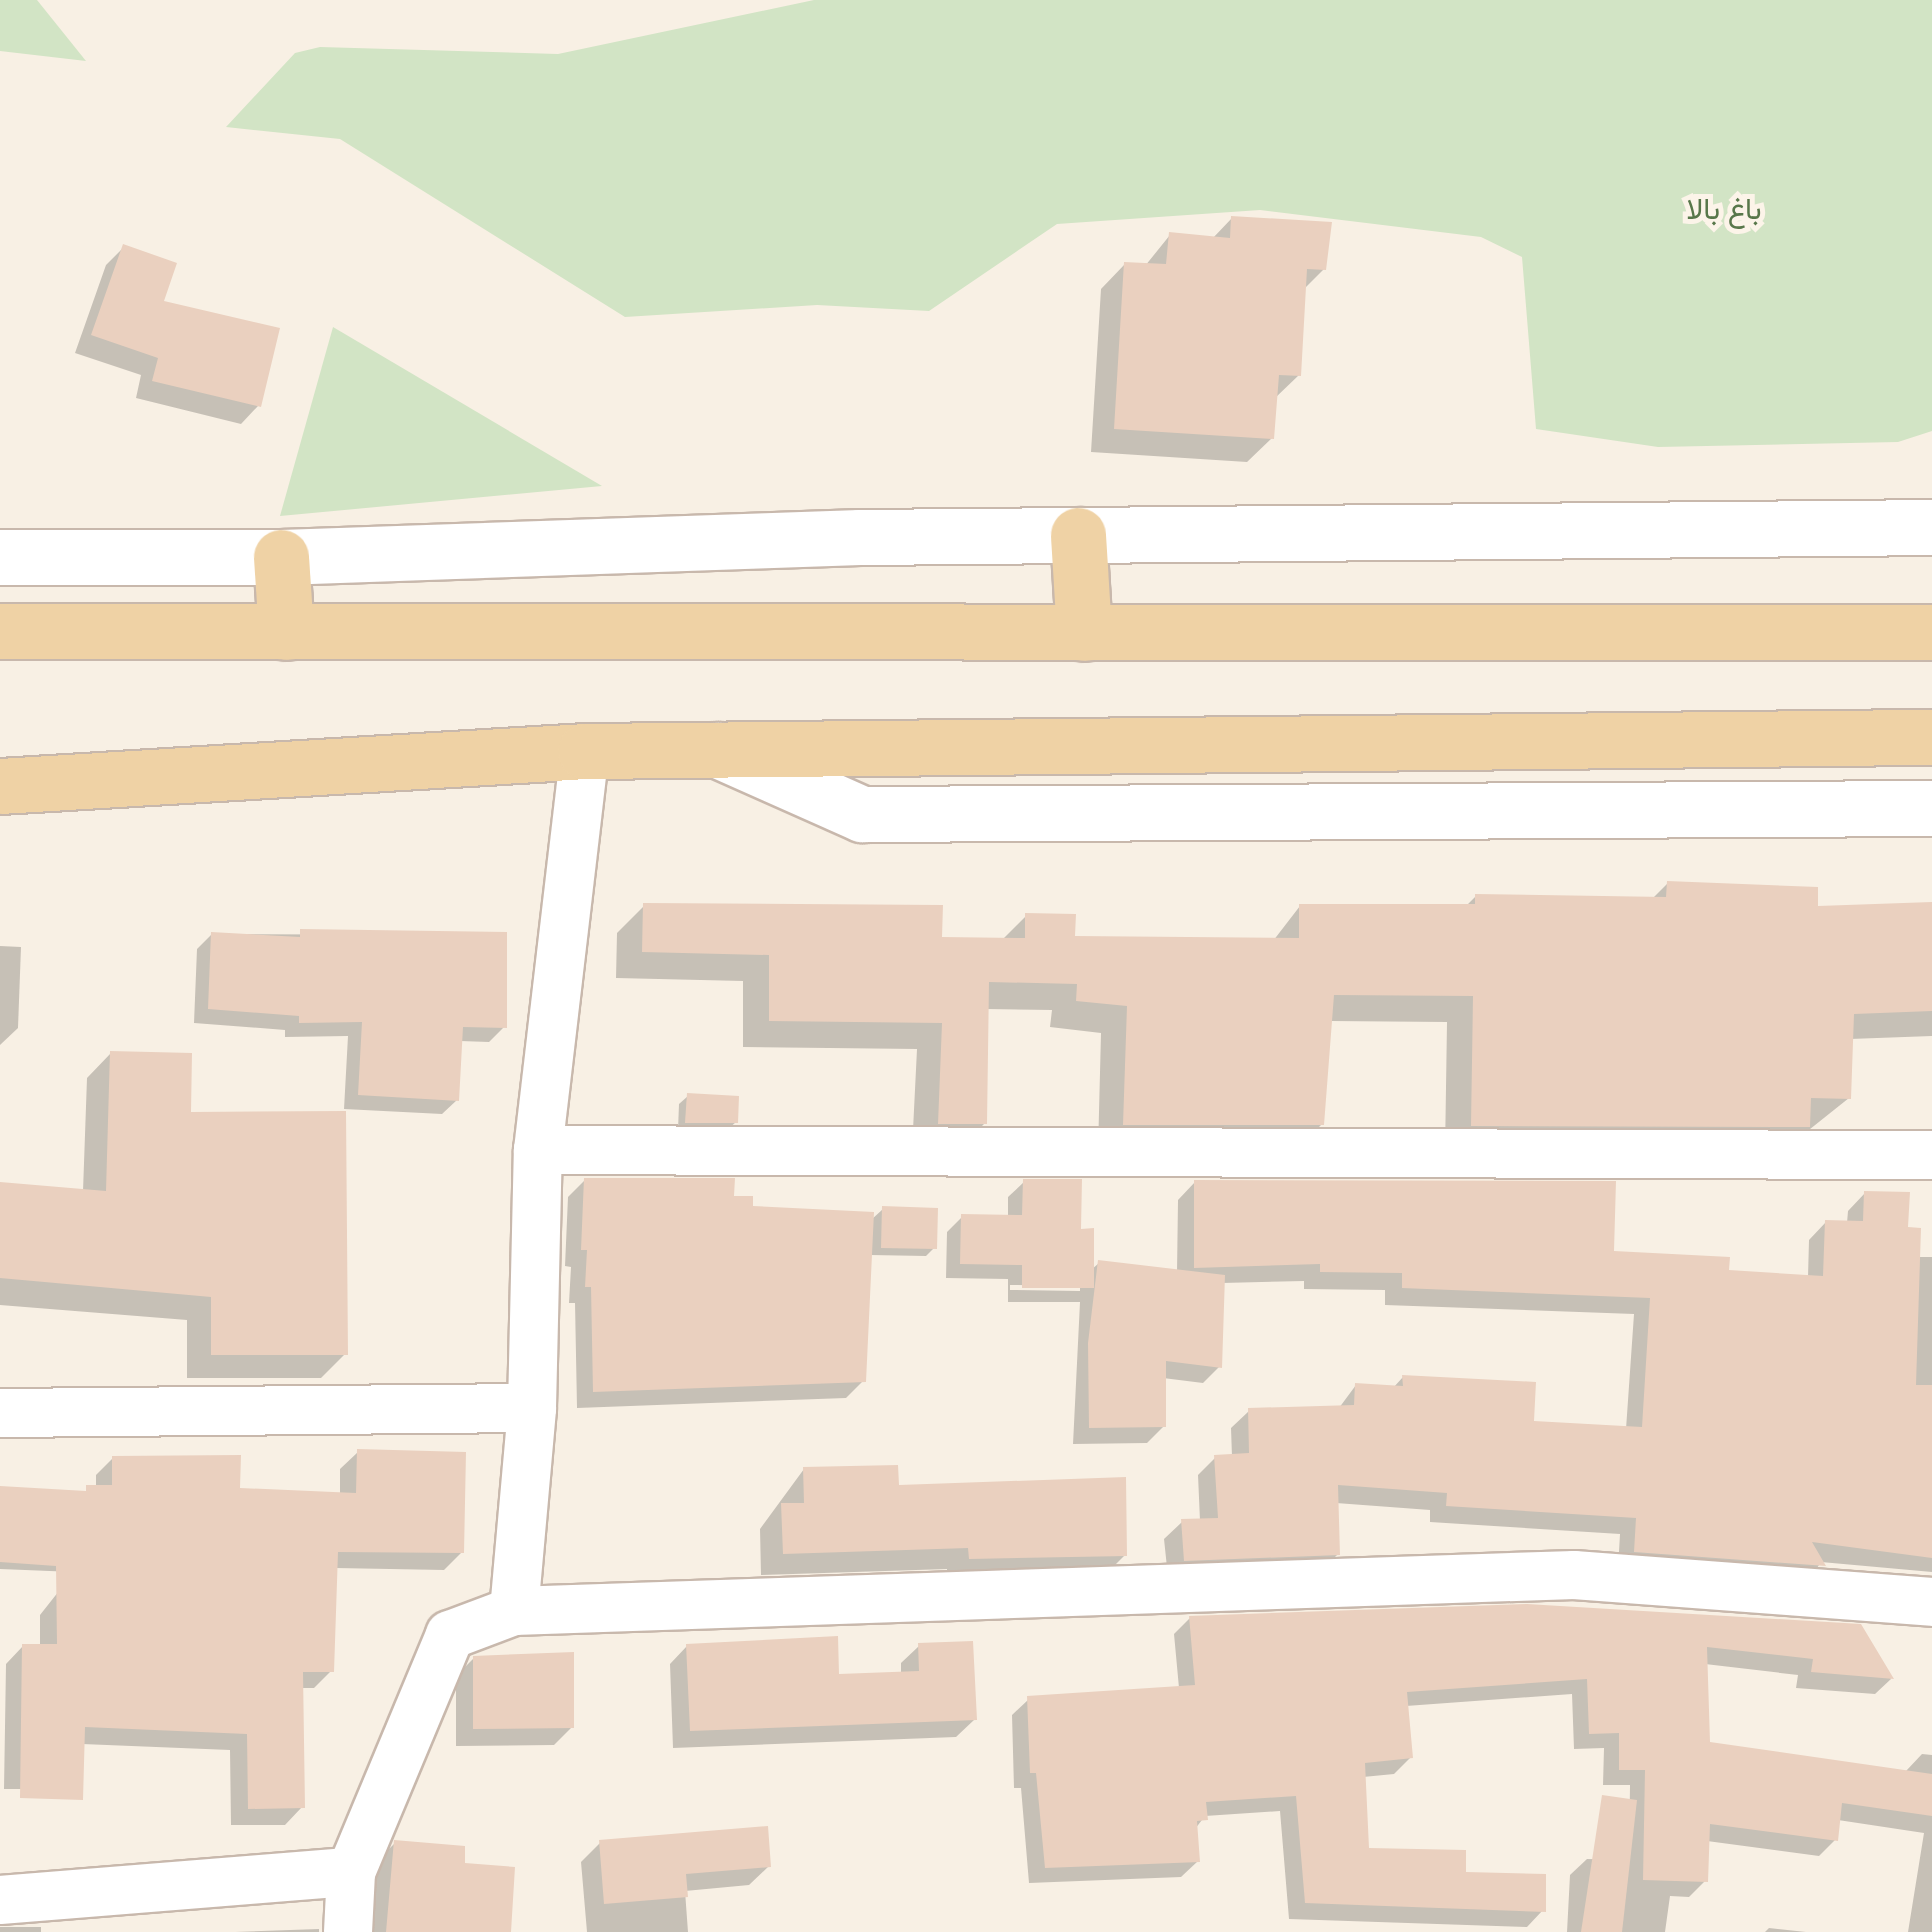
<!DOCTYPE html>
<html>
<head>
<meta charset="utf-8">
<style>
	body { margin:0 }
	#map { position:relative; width:1932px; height:1932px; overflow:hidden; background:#f8f0e4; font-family:"Noto Sans",Vazirmatn,sans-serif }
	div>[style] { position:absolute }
	.green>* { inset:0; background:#d2e4c5 }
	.shadow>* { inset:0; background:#0003 }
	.building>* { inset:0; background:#ead0bf }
	.roads { filter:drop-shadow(2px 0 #c8b8ac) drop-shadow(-2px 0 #c8b8ac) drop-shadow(0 2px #c8b8ac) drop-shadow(0 -2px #c8b8ac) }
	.minor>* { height:48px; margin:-24px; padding:0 24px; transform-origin:24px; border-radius:24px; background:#fff }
	.tertiary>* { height:55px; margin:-27.5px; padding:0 27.5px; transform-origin:27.5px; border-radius:27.5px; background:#fff }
	.primary>* { height:55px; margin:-27.5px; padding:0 27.5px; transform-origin:27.5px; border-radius:27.5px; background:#efd2a5 }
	span { translate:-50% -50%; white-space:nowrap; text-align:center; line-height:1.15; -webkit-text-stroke:10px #fcf4e9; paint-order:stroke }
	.park-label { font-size:30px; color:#58774a }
</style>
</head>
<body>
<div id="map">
	<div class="green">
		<div style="clip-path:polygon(0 0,37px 0,86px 61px,0 51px)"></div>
		<div style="clip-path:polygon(814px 0,1932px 0,1932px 431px,1898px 442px,1658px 447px,1536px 429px,1522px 257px,1481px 237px,1260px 210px,1057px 224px,929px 311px,817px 305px,625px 317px,340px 139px,226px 127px,295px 53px,320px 47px,558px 54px)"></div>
		<div style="clip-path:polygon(333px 327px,602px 486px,280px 516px)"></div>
	</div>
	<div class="shadow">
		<div style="clip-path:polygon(1232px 218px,1324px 269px,1304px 289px,1299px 375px,1274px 399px,1272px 438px,1247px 462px,1091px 452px,1101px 289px,1125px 264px,1145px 266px,1170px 235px,1212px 239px)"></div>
		<div style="clip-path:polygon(124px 247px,161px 303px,258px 406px,241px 424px,136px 398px,141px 375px,75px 353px,106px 265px)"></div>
		<div style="clip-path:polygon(1668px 883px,1815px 909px,1932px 905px,1932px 1036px,1850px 1039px,1849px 1098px,1780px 1153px,1445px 1152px,1447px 1022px,1329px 1021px,1322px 1124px,1295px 1151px,1098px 1151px,1101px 1033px,1050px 1027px,1052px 1010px,986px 1009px,985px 1123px,958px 1150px,912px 1150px,917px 1049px,743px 1047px,743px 981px,616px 978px,617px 933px,644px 906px,940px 939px,1002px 940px,1026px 916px,1073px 938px,1273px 941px,1300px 906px,1465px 907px,1476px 896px,1652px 899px)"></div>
		<div style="clip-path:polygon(212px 934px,504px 935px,504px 1027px,489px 1042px,460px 1041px,457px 1100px,442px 1114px,344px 1109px,348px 1036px,285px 1037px,285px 1030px,194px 1023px,197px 949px)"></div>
		<div style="clip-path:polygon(0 946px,21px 947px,18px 1028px,0 1045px)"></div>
		<div style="clip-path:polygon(111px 1053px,189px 1115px,345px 1354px,321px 1378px,187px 1378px,187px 1320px,0 1305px,0 1185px,83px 1191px,87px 1078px)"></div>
		<div style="clip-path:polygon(688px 1096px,736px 1122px,727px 1130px,678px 1130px,679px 1104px)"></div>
		<div style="clip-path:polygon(585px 1180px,732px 1198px,750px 1209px,871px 1220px,883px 1209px,934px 1248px,926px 1256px,870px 1255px,863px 1381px,846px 1398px,577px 1408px,575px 1303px,569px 1303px,571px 1267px,565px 1266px,568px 1197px)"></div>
		<div style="clip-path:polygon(evenodd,1024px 1182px,1078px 1231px,1091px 1270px,1099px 1263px,1177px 1272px,1178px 1200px,1195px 1182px,1726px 1272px,1808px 1277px,1809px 1240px,1826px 1222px,1847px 1223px,1848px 1211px,1865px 1193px,1906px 1229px,1918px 1257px,1932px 1257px,1932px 1572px,1821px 1562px,1807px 1583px,1618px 1569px,1620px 1534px,1430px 1522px,1430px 1510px,1336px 1503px,1338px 1554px,1320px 1572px,1168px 1577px,1164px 1539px,1182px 1522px,1200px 1521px,1198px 1475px,1215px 1458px,1232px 1457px,1231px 1428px,1249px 1411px,1339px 1408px,1356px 1385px,1393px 1388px,1403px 1377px,1531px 1423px,1626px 1429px,1634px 1314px,1385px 1305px,1385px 1290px,1304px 1289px,1304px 1281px,1222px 1283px,1219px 1367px,1203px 1383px,1163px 1378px,1164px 1426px,1147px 1443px,1073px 1444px,1080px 1302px,1008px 1302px,1008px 1279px,946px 1278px,947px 1232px,962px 1217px,1008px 1218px,1008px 1197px,1024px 1182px,1010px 1285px,1080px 1286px,1080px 1291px,1010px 1290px,1010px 1285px)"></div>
		<div style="clip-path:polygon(358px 1452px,462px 1552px,444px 1570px,335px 1568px,331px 1671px,314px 1688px,300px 1688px,302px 1807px,285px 1825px,231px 1825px,230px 1750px,82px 1744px,64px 1789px,4px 1789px,6px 1664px,23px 1646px,40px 1646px,40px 1615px,74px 1572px,0 1569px,0 1489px,81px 1494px,96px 1488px,96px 1475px,113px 1458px,238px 1491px,340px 1495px,340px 1469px)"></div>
		<div style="clip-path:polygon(804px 1469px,896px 1487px,1125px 1555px,1102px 1578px,947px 1581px,947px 1569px,761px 1575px,760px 1529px)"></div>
		<div style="clip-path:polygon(1190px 1618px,1860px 1627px,1891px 1679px,1875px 1694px,1796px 1688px,1798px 1675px,1705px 1664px,1708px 1744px,1906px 1771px,1922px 1754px,1932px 1755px,1932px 1932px,1908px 1932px,1924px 1833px,1838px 1820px,1835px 1840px,1819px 1856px,1707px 1841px,1705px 1881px,1689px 1897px,1670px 1896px,1665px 1932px,1567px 1932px,1570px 1875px,1587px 1859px,1629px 1860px,1630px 1785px,1603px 1785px,1604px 1748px,1574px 1749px,1572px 1694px,1406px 1706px,1411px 1757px,1394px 1774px,1363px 1777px,1367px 1850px,1464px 1875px,1543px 1910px,1527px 1927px,1289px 1919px,1280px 1811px,1205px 1816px,1195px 1829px,1198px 1861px,1181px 1877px,1029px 1883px,1021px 1788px,1014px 1788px,1012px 1715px,1029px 1699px,1179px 1688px,1174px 1634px)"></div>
		<div style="clip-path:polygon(687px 1646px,837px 1677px,901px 1674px,901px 1663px,919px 1646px,974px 1720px,956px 1737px,673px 1748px,670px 1664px)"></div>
		<div style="clip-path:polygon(474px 1658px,572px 1727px,554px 1745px,456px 1746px,456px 1676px)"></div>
		<div style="clip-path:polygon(395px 1843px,462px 1866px,500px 1932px,370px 1932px,376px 1862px)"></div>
		<div style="clip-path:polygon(600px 1843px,769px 1866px,749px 1885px,685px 1891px,688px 1932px,587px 1932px,581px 1862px)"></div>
		<div style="clip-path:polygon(0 1927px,41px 1927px,41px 1932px,0 1932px)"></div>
		<div style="clip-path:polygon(1769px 1928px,1806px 1932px,1765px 1932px)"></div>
		<div style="clip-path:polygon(319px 1929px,319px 1932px,235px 1932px)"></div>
	</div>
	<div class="building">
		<div style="clip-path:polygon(1231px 216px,1332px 222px,1326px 270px,1307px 269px,1301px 376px,1279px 375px,1274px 439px,1114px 429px,1124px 262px,1166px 264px,1169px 232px,1230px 238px)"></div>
		<div style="clip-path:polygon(123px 244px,177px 263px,164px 301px,280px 328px,261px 407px,152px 381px,158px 358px,91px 335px)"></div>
		<div style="clip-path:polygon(1667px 881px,1818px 887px,1818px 906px,1932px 902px,1932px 1011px,1854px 1014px,1851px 1099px,1811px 1098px,1810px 1127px,1471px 1126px,1473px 996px,1334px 995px,1324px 1125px,1123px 1125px,1127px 1006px,1076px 1001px,1077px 984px,989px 982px,987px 1124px,938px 1124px,942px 1023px,769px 1021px,769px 955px,642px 952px,643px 903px,943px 905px,942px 937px,1025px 938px,1025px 913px,1076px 914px,1075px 936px,1299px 938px,1299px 904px,1475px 904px,1475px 894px,1666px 897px)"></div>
		<div style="clip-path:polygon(300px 929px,507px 932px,507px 1028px,463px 1027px,459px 1101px,358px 1095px,362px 1022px,299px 1023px,299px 1016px,208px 1009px,211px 932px,300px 937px)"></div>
		<div style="clip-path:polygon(110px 1051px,192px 1053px,191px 1112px,346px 1111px,348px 1355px,211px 1355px,211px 1297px,0 1278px,0 1182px,106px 1191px)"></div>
		<div style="clip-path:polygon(687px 1093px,739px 1096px,738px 1123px,685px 1123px)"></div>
		<div style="clip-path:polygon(584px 1178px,735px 1178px,734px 1196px,753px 1196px,753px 1206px,874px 1212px,866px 1382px,593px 1392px,591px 1287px,585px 1287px,587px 1250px,581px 1250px)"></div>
		<div style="clip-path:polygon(1023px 1179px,1082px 1179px,1081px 1229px,1094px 1228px,1094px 1288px,1022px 1288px,1022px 1265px,960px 1264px,961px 1214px,1022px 1215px)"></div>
		<div style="clip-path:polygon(1194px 1180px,1616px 1181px,1614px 1251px,1730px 1257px,1729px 1270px,1823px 1276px,1825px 1220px,1863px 1221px,1864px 1191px,1910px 1192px,1908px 1227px,1921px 1228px,1916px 1385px,1932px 1385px,1932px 1558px,1812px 1542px,1826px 1566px,1634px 1552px,1636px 1518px,1446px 1506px,1447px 1493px,1338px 1485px,1340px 1555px,1184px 1561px,1181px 1519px,1218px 1518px,1214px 1455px,1249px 1453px,1248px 1408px,1354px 1405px,1355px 1383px,1403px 1386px,1402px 1375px,1536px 1382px,1534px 1421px,1642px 1427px,1650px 1298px,1402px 1288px,1402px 1273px,1320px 1272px,1320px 1264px,1194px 1268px)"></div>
		<div style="clip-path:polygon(882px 1206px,938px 1208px,937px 1249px,881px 1248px)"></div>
		<div style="clip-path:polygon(1098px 1260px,1225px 1275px,1222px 1368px,1166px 1361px,1166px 1427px,1089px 1428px,1088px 1343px)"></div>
		<div style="clip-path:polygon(357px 1449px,466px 1452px,464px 1553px,338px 1552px,334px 1672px,303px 1672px,305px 1808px,248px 1809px,247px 1734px,85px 1727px,83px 1800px,20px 1798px,22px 1644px,57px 1644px,56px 1566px,0 1562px,0 1486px,86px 1491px,86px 1485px,112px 1485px,112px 1456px,241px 1455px,240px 1488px,356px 1493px)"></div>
		<div style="clip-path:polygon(898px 1465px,899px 1485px,1126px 1477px,1127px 1556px,969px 1559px,968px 1548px,783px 1554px,781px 1503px,804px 1503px,803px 1467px)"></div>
		<div style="clip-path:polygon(1527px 1604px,1861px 1624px,1894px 1679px,1811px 1672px,1813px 1659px,1707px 1647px,1710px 1742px,1932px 1774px,1932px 1816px,1842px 1803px,1838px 1841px,1710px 1824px,1708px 1882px,1643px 1880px,1645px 1770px,1619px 1770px,1619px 1733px,1589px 1734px,1587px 1679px,1407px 1692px,1413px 1758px,1365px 1763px,1369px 1848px,1466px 1850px,1466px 1872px,1546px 1874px,1546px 1912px,1305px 1903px,1296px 1796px,1206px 1802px,1208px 1820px,1197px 1821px,1200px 1862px,1045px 1868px,1036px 1773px,1030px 1773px,1027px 1696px,1195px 1685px,1189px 1616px)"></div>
		<div style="clip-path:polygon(838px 1636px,839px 1674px,919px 1671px,918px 1643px,973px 1641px,977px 1720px,690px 1731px,686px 1644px)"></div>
		<div style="clip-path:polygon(574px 1652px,574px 1728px,473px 1729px,473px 1656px)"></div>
		<div style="clip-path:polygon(1602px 1795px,1637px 1800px,1622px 1932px,1581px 1932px)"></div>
		<div style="clip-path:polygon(768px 1826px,771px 1867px,686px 1874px,688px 1897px,604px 1904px,599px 1840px)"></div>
		<div style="clip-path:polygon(394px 1840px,465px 1846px,465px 1863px,515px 1867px,511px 1932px,386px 1932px)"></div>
	</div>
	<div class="roads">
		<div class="minor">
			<div style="left:538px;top:1150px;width:1394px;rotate:0.21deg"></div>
			<div style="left:0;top:1413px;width:532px;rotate:-0.54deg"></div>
			<div style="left:514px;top:1611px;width:1061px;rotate:-1.95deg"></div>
			<div style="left:1574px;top:1575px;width:359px;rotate:4.3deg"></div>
			<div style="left:0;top:1900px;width:352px;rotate:-4.6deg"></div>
			<div style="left:348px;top:1932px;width:60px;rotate:-87.1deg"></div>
			<div style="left:351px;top:1872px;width:257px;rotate:-67.3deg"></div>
			<div style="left:450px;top:1635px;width:68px;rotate:-20.6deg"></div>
			<div style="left:514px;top:1611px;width:204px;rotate:-84.9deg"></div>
			<div style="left:532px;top:1408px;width:258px;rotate:-88.7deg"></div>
			<div style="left:538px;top:1150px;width:402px;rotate:-83.3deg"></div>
		</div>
		<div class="tertiary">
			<div style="left:0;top:557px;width:281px"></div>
			<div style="left:281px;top:557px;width:579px;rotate:-1.98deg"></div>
			<div style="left:860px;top:537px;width:1072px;rotate:-0.53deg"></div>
			<div style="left:718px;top:750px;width:158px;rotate:24deg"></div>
			<div style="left:862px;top:814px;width:1070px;rotate:-0.32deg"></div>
		</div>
		<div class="primary">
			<div style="left:1078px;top:535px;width:98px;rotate:86.5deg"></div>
			<div style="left:281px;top:557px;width:75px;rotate:86.2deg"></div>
			<div style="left:0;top:631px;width:1932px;rotate:0.03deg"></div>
			<div style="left:0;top:786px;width:586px;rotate:-3.42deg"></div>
			<div style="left:585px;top:751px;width:1347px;rotate:-0.6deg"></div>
		</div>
	</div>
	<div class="park-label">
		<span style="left:1724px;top:208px">باغ بالا</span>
	</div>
</div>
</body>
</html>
